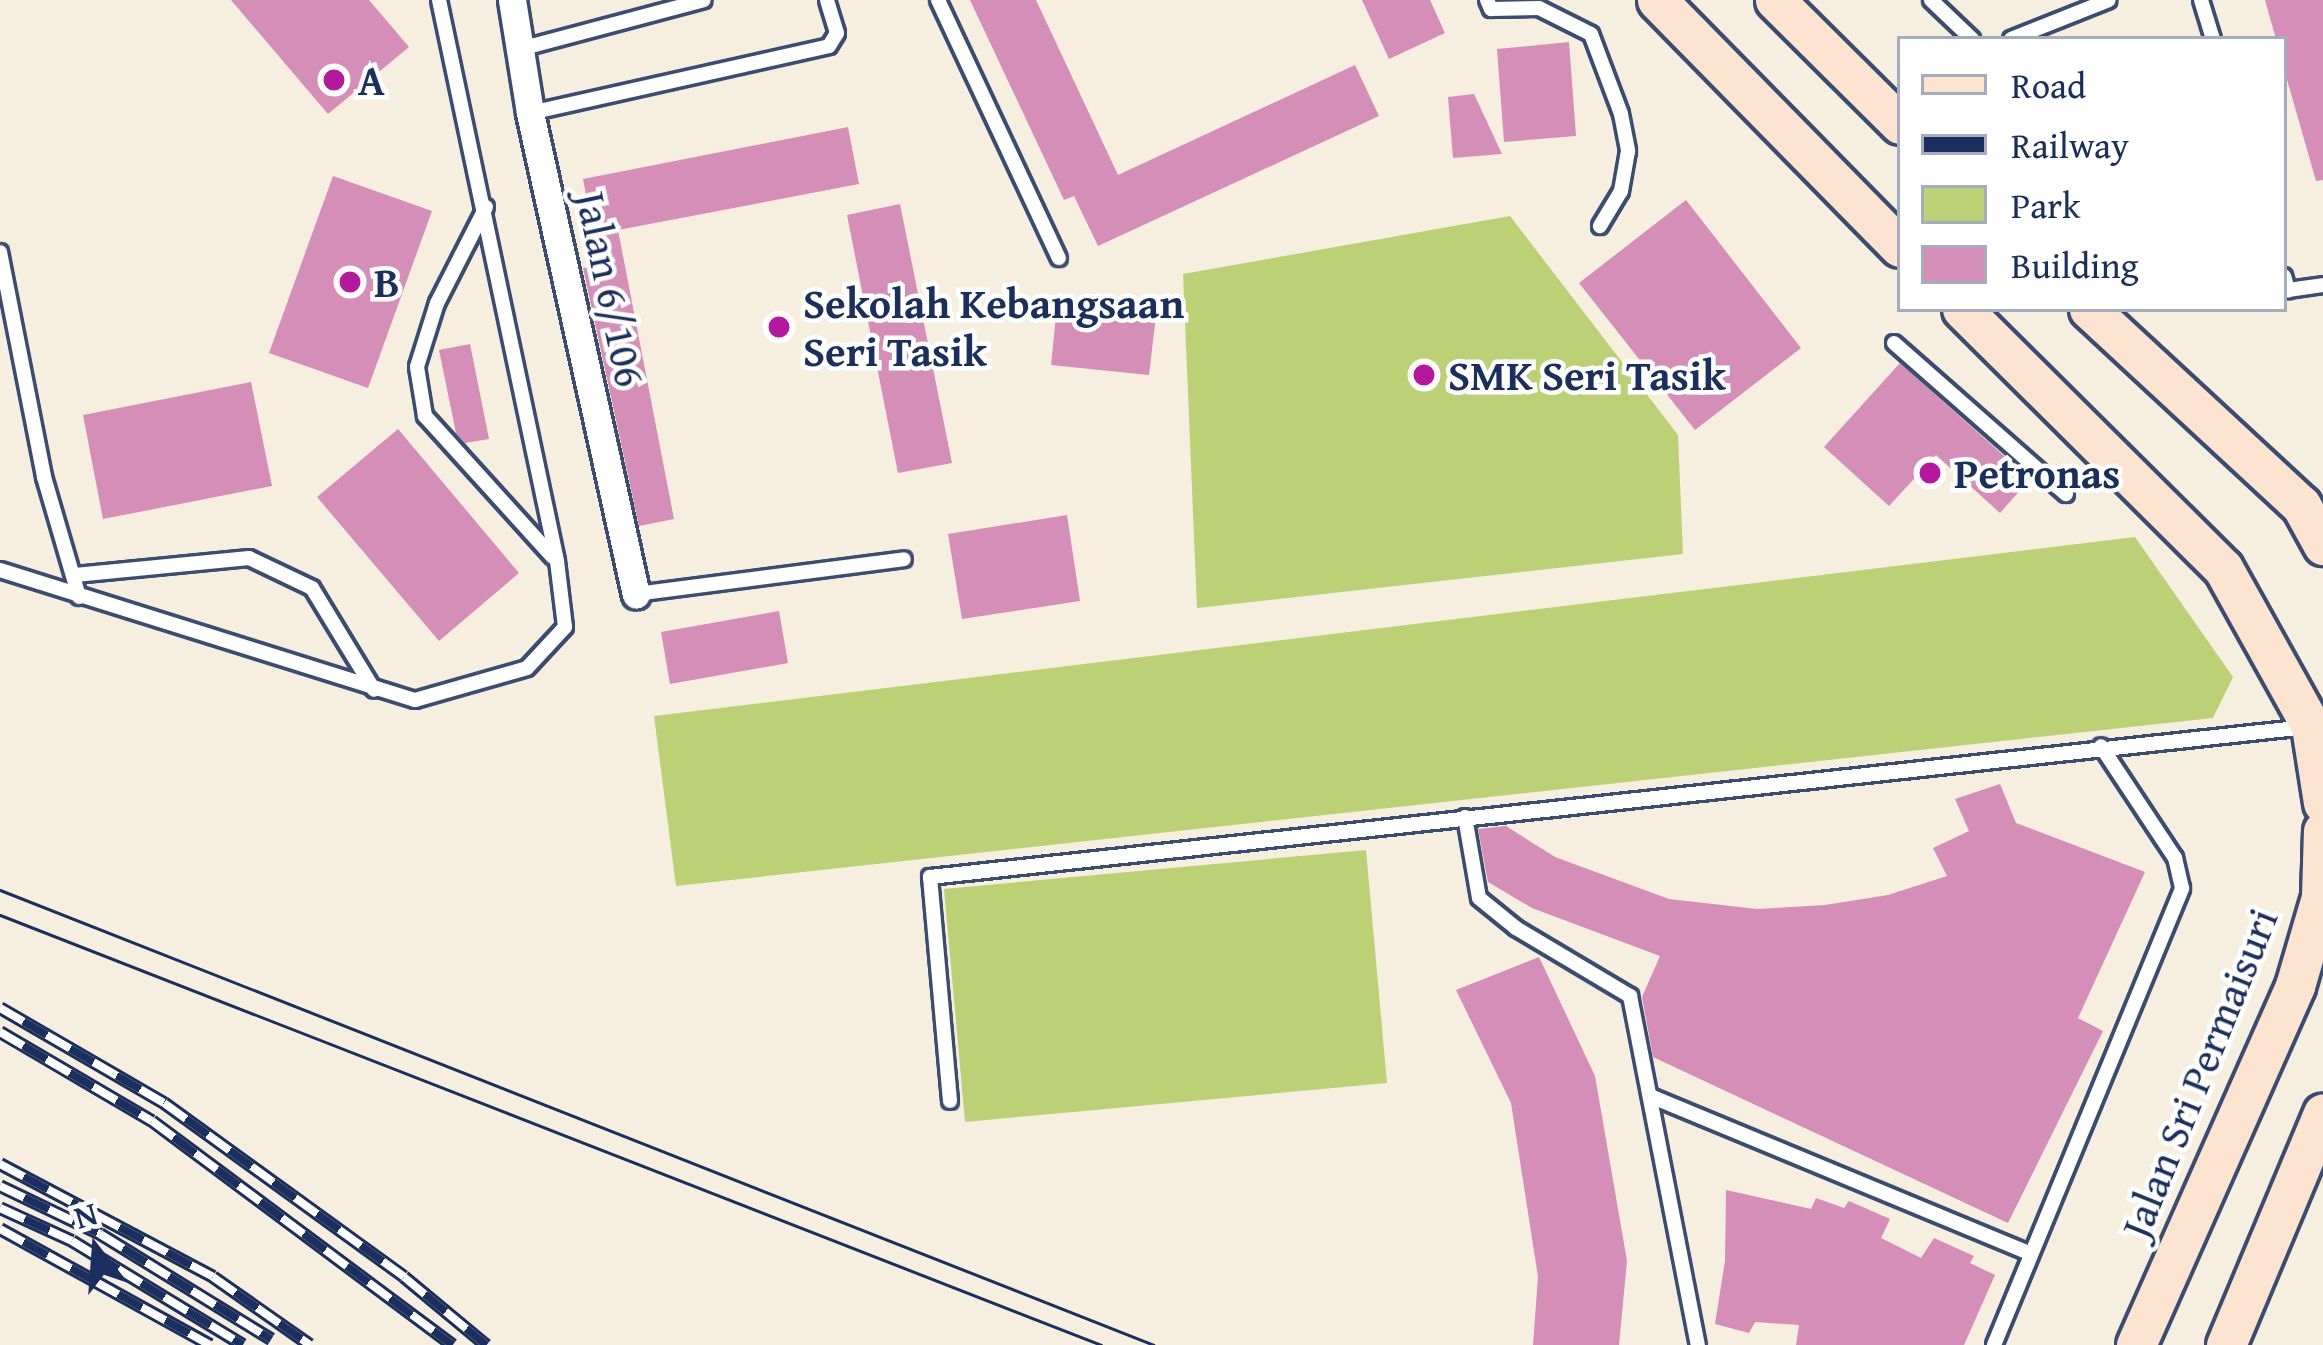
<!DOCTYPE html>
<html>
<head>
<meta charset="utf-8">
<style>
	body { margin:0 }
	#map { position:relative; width:2323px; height:1345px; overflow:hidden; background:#f6efdf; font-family:"Gentium Book Plus",serif }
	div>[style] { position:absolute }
	.green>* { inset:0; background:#bcd175 }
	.building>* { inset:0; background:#d48eb8 }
	.roads { filter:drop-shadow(3px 0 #3c4c71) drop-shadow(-3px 0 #3c4c71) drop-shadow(0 3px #3c4c71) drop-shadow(0 -3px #3c4c71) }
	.lane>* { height:14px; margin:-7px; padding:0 7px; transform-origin:7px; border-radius:7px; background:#fff }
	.street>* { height:27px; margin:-13.5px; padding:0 13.5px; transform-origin:13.5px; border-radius:13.5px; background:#fff }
	.secondary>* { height:39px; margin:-19.5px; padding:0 19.5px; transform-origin:19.5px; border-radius:19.5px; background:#fde4d1 }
	.tram>* { height:3px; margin:-1.5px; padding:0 1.5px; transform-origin:1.5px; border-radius:1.5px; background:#1b2f5e }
	.rail>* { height:14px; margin-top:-7px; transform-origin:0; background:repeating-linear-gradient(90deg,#fff 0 27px,#1b2f5e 0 54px); box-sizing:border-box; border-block:3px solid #1b2f5e }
	.dots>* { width:33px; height:33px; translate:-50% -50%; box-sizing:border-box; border:6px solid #fff; border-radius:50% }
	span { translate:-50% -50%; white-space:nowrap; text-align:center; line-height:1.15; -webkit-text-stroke:9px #fff; paint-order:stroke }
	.poi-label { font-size:42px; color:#1b2f5e; font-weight:700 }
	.left { translate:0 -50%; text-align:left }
	.street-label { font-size:42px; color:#1b2f5e }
	.legend { position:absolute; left:1897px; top:36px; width:390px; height:276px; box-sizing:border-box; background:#fff; border:3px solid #a4acbf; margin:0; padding:15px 21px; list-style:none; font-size:36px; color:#1b2f5e }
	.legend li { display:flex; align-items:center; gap:24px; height:60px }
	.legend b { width:60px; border:3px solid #a4acbf }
	.north { position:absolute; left:36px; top:1189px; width:120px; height:120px; -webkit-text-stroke:9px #fff; paint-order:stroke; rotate:343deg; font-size:33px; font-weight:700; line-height:48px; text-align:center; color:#1b2f5e }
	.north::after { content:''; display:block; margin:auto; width:42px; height:54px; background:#1b2f5e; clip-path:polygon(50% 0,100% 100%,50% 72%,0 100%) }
</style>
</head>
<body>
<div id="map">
	<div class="green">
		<div style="clip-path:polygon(1510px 216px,1678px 435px,1683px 554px,1197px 608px,1183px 274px)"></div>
		<div style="clip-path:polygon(2135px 537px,2233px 677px,2213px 718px,676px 886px,654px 716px)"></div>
		<div style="clip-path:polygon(1366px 850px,1387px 1083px,965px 1122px,944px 889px)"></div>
	</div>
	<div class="building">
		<div style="clip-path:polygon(231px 0,369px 0,409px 47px,328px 114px)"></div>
		<div style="clip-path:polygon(970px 0,1036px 0,1118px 175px,1355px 65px,1379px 116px,1098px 246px,1074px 196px,1064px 200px)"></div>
		<div style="clip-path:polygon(1362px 0,1430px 0,1445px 33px,1389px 59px)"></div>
		<div style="clip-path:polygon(2265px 0,2323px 0,2323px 180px,2316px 181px,2284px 69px,2284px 39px,2276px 39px)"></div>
		<div style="clip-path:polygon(1569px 42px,1576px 136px,1504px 142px,1497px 49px)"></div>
		<div style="clip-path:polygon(1474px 94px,1502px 154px,1453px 158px,1448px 97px)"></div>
		<div style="clip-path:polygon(848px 127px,859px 184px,618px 230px,674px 519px,639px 526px,583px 268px,599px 265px,583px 179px)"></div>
		<div style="clip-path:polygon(333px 176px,432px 211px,368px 388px,269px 353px)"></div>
		<div style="clip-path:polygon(1686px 200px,1801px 348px,1695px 430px,1579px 283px)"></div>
		<div style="clip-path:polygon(900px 204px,952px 463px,898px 473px,847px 215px)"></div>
		<div style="clip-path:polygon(1058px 296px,1157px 307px,1149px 375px,1051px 365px)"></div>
		<div style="clip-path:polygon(470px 344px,489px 439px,465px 443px,456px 433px,439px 350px)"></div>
		<div style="clip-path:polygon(1900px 363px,2030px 479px,2000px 513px,1936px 455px,1889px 506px,1824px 447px)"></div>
		<div style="clip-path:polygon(251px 382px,272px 486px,103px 519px,83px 415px)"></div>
		<div style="clip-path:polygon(398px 429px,519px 573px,439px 641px,317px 497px)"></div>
		<div style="clip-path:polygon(1067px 515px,1080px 601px,962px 619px,948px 534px)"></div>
		<div style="clip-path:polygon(779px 611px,788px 663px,670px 684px,661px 632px)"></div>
		<div style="clip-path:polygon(2000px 784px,2016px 823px,2145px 872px,2078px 1018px,2103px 1031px,2008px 1223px,1653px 1057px,1642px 997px,1660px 956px,1532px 908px,1488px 882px,1478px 829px,1506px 826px,1555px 857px,1669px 899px,1757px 909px,1825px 905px,1888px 895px,1947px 876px,1933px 848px,1969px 831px,1955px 799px)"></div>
		<div style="clip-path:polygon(1539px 957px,1595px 1076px,1627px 1261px,1619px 1345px,1533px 1345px,1538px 1277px,1511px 1103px,1456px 990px)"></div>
		<div style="clip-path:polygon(1726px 1190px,1811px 1209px,1816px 1198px,1844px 1208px,1849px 1201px,1890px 1219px,1881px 1238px,1921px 1258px,1934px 1238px,1974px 1256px,1970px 1263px,1995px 1275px,1964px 1345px,1796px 1345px,1799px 1325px,1755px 1322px,1749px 1333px,1715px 1324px,1725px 1261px)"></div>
	</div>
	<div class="roads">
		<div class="lane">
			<div style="left:938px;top:0;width:285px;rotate:64.9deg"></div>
			<div style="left:1487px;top:0;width:10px;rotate:66deg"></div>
			<div style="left:1491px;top:9px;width:48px;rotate:-1.2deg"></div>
			<div style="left:1539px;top:8px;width:58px;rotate:26.6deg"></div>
			<div style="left:1591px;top:34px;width:85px;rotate:69.4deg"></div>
			<div style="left:1621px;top:114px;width:38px;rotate:79deg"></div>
			<div style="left:1628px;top:151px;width:41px;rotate:99.9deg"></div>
			<div style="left:1621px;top:191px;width:41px;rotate:121deg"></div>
			<div style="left:1931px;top:0;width:57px;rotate:43.6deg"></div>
			<div style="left:2201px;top:0;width:41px;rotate:72.9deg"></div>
			<div style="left:2011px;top:39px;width:105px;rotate:-21.7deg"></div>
			<div style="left:520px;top:49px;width:190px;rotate:-14.9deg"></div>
			<div style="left:530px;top:113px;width:306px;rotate:-12.6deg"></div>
			<div style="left:829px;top:46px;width:15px;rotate:-58deg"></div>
			<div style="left:837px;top:33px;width:34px;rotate:-107deg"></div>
			<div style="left:486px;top:207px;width:108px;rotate:117deg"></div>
			<div style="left:437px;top:303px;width:67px;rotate:107.4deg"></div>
			<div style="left:417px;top:367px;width:50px;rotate:80.7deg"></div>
			<div style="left:425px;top:416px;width:190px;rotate:47.8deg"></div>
			<div style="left:0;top:252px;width:229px;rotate:78.9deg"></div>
			<div style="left:44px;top:477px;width:125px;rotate:73.7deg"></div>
			<div style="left:2284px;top:276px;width:15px;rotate:74deg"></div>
			<div style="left:2288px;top:290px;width:35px;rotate:-8deg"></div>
			<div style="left:1894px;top:343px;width:229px;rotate:41.3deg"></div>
			<div style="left:0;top:570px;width:435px;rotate:17.4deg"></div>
			<div style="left:415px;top:700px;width:116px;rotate:-15.9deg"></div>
			<div style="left:527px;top:668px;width:56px;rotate:-47.2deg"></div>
			<div style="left:565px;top:627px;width:66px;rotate:-96.9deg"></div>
			<div style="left:557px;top:561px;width:573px;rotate:-101.88deg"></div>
			<div style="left:75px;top:575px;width:175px;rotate:-5.6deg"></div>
			<div style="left:249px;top:558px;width:70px;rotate:25.5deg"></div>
			<div style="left:312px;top:588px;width:119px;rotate:58.7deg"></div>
			<div style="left:636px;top:594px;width:270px;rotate:-7.4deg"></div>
			<div style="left:1465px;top:817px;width:82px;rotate:80.2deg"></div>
			<div style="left:1479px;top:898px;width:48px;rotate:39deg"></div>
			<div style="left:1516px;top:928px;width:133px;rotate:30.8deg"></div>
			<div style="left:1630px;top:996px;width:356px;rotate:79deg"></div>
			<div style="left:1650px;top:1096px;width:412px;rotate:22.5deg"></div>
			<div style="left:950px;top:1101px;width:225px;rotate:-95.1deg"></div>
			<div style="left:930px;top:877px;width:1384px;rotate:-6.22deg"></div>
			<div style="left:1994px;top:1345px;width:494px;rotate:-67.6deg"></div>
			<div style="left:2182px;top:888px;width:31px;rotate:-103deg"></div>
			<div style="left:2175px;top:858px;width:134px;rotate:-123.5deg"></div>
		</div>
		<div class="street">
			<div style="left:512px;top:0;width:114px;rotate:80.9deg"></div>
			<div style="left:530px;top:113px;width:493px;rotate:77.6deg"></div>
		</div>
		<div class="secondary">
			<div style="left:1657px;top:0;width:346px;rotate:45.5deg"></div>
			<div style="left:1775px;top:0;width:176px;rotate:44.8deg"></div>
			<div style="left:1962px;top:309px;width:368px;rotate:44.8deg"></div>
			<div style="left:2223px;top:568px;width:181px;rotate:60.9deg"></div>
			<div style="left:2311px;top:726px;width:78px;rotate:81.1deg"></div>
			<div style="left:2089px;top:309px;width:289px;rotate:42.8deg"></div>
			<div style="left:2301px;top:505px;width:46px;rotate:61.2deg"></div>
			<div style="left:2136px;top:1345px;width:393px;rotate:-66.1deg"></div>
			<div style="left:2295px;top:986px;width:93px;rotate:-73.7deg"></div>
			<div style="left:2321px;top:897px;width:66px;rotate:-88.3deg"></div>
			<div style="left:2226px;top:1345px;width:251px;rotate:-67.3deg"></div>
		</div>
	</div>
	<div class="tram">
		<div style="left:0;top:890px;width:1240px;rotate:21.52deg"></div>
		<div style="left:0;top:915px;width:1182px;rotate:21.33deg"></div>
	</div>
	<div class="rail">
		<div style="left:0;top:1008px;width:190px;rotate:30.1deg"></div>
		<div style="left:164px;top:1103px;width:296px;rotate:35.9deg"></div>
		<div style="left:404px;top:1277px;width:107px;rotate:39.7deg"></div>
		<div style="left:0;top:1032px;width:176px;rotate:30.4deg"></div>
		<div style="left:152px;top:1121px;width:375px;rotate:36.7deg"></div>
		<div style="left:0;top:1164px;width:241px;rotate:27.9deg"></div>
		<div style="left:213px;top:1277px;width:118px;rotate:35deg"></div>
		<div style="left:0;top:1186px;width:111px;rotate:25.6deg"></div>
		<div style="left:100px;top:1234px;width:201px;rotate:31.6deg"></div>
		<div style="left:0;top:1208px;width:79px;rotate:24.6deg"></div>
		<div style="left:72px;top:1241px;width:200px;rotate:31.3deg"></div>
		<div style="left:0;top:1229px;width:240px;rotate:28.9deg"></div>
	</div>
	<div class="dots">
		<div style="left:334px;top:80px;background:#b5179e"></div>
		<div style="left:350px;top:282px;background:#b5179e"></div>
		<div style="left:779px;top:327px;background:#b5179e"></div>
		<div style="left:1424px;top:375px;background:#b5179e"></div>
		<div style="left:1930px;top:473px;background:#b5179e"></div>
	</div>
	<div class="poi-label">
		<span class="left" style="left:358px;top:80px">A</span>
		<span class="left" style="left:374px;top:282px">B</span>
		<span class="left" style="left:803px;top:327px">Sekolah Kebangsaan<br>Seri Tasik</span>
		<span class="left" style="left:1448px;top:375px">SMK Seri Tasik</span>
		<span class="left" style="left:1954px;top:473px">Petronas</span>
	</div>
	<div class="street-label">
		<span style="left:611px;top:289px;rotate:78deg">Jalan 6/106</span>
		<span style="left:2199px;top:1073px;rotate:-68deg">Jalan Sri Permaisuri</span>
	</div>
	<ul class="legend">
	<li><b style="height:15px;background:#fde4d1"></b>Road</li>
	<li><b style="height:15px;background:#1b2f5e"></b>Railway</li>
	<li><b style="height:33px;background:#bcd175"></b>Park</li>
	<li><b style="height:33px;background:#d48eb8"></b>Building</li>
	</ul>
	<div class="north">N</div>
</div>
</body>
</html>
